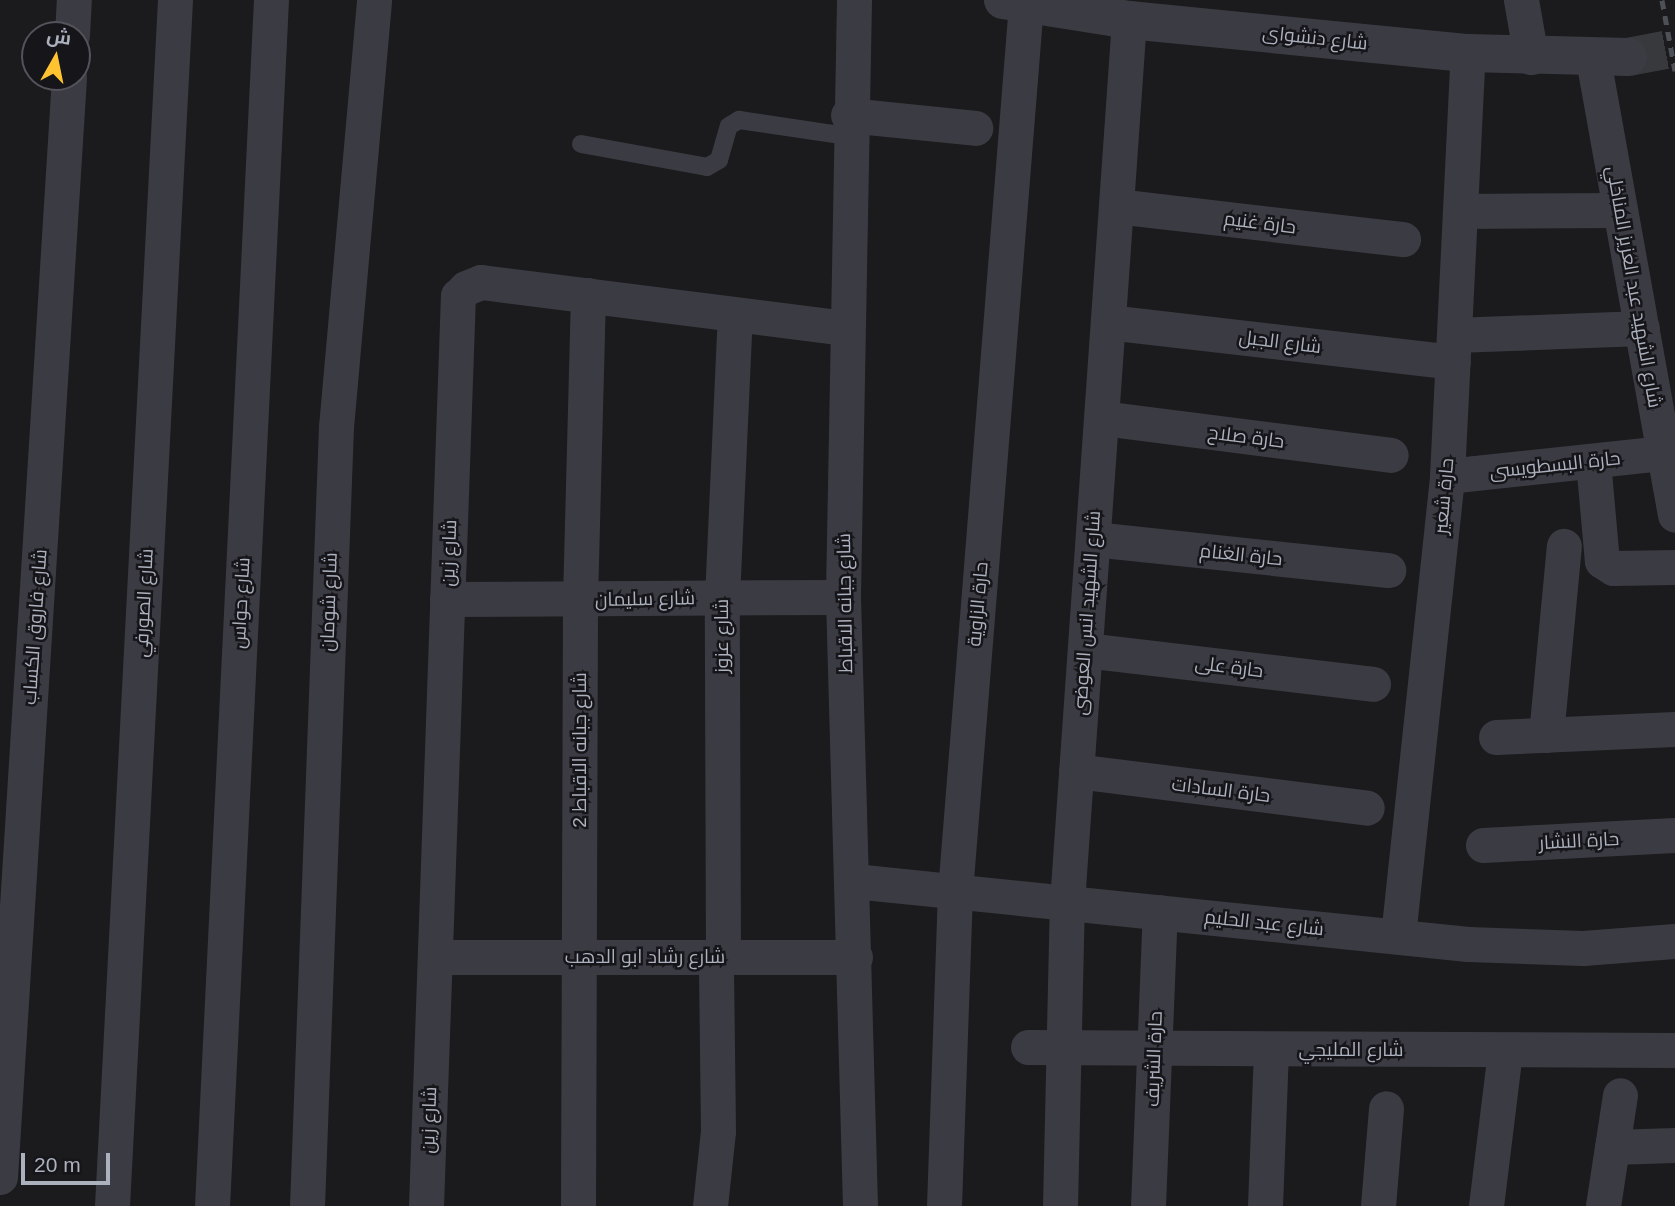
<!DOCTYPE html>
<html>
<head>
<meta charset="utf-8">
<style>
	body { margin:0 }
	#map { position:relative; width:1675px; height:1206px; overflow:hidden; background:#1b1b1d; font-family:Helvetica,Cairo,sans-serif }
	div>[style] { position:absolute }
	.tertiary-tunnel>* { height:38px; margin-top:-19px; transform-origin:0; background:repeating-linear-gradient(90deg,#38393d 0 38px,transparent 0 57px) }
	.service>* { height:18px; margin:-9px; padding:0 9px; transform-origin:9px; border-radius:9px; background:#3b3c43 }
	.minor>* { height:35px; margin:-17.5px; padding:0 17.5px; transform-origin:17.5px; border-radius:17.5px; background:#3b3c43 }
	.tertiary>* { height:38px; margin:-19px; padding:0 19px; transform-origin:19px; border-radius:19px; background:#3b3c43 }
	.rail>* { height:5px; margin-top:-2.5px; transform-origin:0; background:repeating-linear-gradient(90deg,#4e5058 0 9px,transparent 0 16px) }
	span { translate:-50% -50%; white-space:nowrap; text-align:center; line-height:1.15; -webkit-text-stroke:5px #161519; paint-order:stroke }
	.street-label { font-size:19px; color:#acb1be }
	.north { position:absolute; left:21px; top:21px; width:70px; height:70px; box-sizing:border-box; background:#161519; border:2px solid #52535b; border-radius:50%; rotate:9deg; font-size:19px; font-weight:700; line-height:28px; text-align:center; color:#acb1be }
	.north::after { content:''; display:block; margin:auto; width:24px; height:32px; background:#ffc231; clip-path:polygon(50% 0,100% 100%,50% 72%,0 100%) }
	.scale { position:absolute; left:21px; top:1153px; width:89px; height:32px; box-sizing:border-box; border:4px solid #acb1be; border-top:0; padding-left:9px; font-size:21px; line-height:24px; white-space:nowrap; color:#acb1be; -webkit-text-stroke:5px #161519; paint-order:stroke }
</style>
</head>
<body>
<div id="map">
	<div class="tertiary-tunnel">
		<div style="left:1628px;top:57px;width:48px;rotate:-10.8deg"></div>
	</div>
	<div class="service">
		<div style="left:581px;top:144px;width:128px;rotate:10.3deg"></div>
		<div style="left:707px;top:167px;width:14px;rotate:-30deg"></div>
		<div style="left:719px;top:160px;width:35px;rotate:-74deg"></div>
		<div style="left:729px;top:126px;width:12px;rotate:-31deg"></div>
		<div style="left:739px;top:120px;width:110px;rotate:8.4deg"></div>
	</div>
	<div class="minor">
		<div style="left:854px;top:0;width:597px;rotate:91.06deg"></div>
		<div style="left:843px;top:597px;width:609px;rotate:88.4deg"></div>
		<div style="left:1521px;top:0;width:58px;rotate:80deg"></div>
		<div style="left:72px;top:35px;width:35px;rotate:-87deg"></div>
		<div style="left:1593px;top:59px;width:463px;rotate:79.8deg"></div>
		<div style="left:848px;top:115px;width:128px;rotate:5.8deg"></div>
		<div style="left:1116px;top:206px;width:289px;rotate:6.6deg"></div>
		<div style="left:1460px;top:211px;width:159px;rotate:-0.4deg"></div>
		<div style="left:1108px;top:322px;width:347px;rotate:6.6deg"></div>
		<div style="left:1454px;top:335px;width:188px;rotate:-2.1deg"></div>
		<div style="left:1102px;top:418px;width:291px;rotate:7.3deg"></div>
		<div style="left:1593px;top:461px;width:100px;rotate:84.9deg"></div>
		<div style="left:1602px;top:561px;width:13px;rotate:32deg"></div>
		<div style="left:1613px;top:568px;width:62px;rotate:-0.9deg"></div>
		<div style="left:1447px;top:476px;width:218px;rotate:-6.1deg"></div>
		<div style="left:1093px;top:539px;width:297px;rotate:6deg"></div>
		<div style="left:447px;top:599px;width:396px;rotate:-0.3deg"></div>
		<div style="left:1085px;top:650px;width:290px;rotate:6.7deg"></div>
		<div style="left:1546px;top:735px;width:190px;rotate:-84.6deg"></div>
		<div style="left:1496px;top:737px;width:179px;rotate:-2.6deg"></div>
		<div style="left:1076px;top:771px;width:293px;rotate:7.2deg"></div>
		<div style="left:1483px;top:845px;width:192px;rotate:-3deg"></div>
		<div style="left:854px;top:881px;width:617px;rotate:5.86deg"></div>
		<div style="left:1468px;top:944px;width:115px;rotate:2deg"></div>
		<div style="left:1583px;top:948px;width:92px;rotate:-4.4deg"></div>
		<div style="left:1398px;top:936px;width:463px;rotate:-83.9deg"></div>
		<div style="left:1447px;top:476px;width:424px;rotate:-87.2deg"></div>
		<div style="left:435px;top:957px;width:420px"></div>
		<div style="left:723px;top:957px;width:359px;rotate:-90.2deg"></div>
		<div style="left:722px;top:598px;width:283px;rotate:-87.4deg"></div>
		<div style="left:1028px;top:1047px;width:647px;rotate:0.27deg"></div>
		<div style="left:1612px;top:1147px;width:63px;rotate:-1.8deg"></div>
		<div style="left:0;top:1177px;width:1102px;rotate:-86.41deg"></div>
		<div style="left:112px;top:1206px;width:1208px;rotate:-87.01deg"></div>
		<div style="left:212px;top:1206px;width:1207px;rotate:-87.2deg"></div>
		<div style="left:307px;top:1206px;width:780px;rotate:-87.87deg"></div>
		<div style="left:336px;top:427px;width:429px;rotate:-84.9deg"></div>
		<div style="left:426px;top:1206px;width:911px;rotate:-87.99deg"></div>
		<div style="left:458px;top:296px;width:11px;rotate:-45deg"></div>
		<div style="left:466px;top:288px;width:16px;rotate:-22deg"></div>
		<div style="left:481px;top:282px;width:368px;rotate:7.2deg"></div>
		<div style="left:578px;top:1206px;width:606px;rotate:-89.81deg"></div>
		<div style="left:580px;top:600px;width:305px;rotate:-88.5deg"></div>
		<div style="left:710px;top:1206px;width:75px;rotate:-83.9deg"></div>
		<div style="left:718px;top:1131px;width:174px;rotate:-90.7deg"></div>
		<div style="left:944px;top:1206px;width:314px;rotate:-88deg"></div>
		<div style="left:955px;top:892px;width:891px;rotate:-85.43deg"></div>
		<div style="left:1060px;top:1206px;width:304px;rotate:-88.7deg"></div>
		<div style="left:1067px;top:902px;width:884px;rotate:-85.98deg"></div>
		<div style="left:1148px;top:1206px;width:294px;rotate:-87.7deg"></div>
		<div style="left:1265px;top:1206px;width:157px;rotate:-87.8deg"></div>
		<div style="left:1378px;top:1206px;width:98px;rotate:-85.3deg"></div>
		<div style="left:1486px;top:1206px;width:156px;rotate:-83deg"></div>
		<div style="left:1603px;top:1206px;width:112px;rotate:-81.3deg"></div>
	</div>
	<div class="tertiary">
		<div style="left:1003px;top:0;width:128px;rotate:9deg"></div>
		<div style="left:1129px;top:20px;width:341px;rotate:5.6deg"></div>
		<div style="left:1468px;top:53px;width:160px;rotate:1.4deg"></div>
	</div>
	<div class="rail">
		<div style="left:1662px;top:0;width:72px;rotate:79.6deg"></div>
	</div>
	<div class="street-label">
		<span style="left:1315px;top:38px;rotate:6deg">شارع دنشواى</span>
		<span style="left:1260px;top:223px;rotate:7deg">حارة غنيم</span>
		<span style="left:1634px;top:287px;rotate:80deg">شارع الشهيد عبد العزيز المناخلي</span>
		<span style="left:1280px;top:342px;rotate:7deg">شارع الجبل</span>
		<span style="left:1246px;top:437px;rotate:7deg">حارة صلاح</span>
		<span style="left:1555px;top:465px;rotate:-6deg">حارة البسطويسى</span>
		<span style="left:1444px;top:496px;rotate:-85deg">حارة شعير</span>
		<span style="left:449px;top:553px;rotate:-88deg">شارع زين</span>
		<span style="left:1241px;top:555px;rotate:6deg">حارة الغنام</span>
		<span style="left:645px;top:599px;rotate:-1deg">شارع سليمان</span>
		<span style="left:329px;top:602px;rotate:-88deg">شارع شومان</span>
		<span style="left:144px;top:603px;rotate:-87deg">شارع الصورفي</span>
		<span style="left:241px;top:603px;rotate:-87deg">شارع حواس</span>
		<span style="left:845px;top:603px;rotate:-91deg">شارع جبانه الاقباط</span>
		<span style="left:978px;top:604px;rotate:-85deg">حارة الزاوية</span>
		<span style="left:1087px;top:613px;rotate:-86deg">شارع الشهيد انس العوضى</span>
		<span style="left:35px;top:627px;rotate:-86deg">شارع فاروق الكساب</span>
		<span style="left:722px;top:636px;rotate:-90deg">شارع عزوز</span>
		<span style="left:1229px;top:667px;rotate:7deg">حارة على</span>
		<span style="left:580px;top:750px;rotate:-90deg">شارع جبانه الاقباط 2</span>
		<span style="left:1221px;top:790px;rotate:7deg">حارة السادات</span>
		<span style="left:1579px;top:841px;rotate:-3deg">حارة النشار</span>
		<span style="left:1264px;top:923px;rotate:6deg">شارع عبد الحليم</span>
		<span style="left:645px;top:957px">شارع رشاد ابو الدهب</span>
		<span style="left:1351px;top:1050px">شارع المليجي</span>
		<span style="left:1154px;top:1059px;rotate:-88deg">حارة الشريف</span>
		<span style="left:429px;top:1120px;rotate:-88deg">شارع زين</span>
	</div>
	<div class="north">ش</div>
	<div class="scale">20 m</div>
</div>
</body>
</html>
